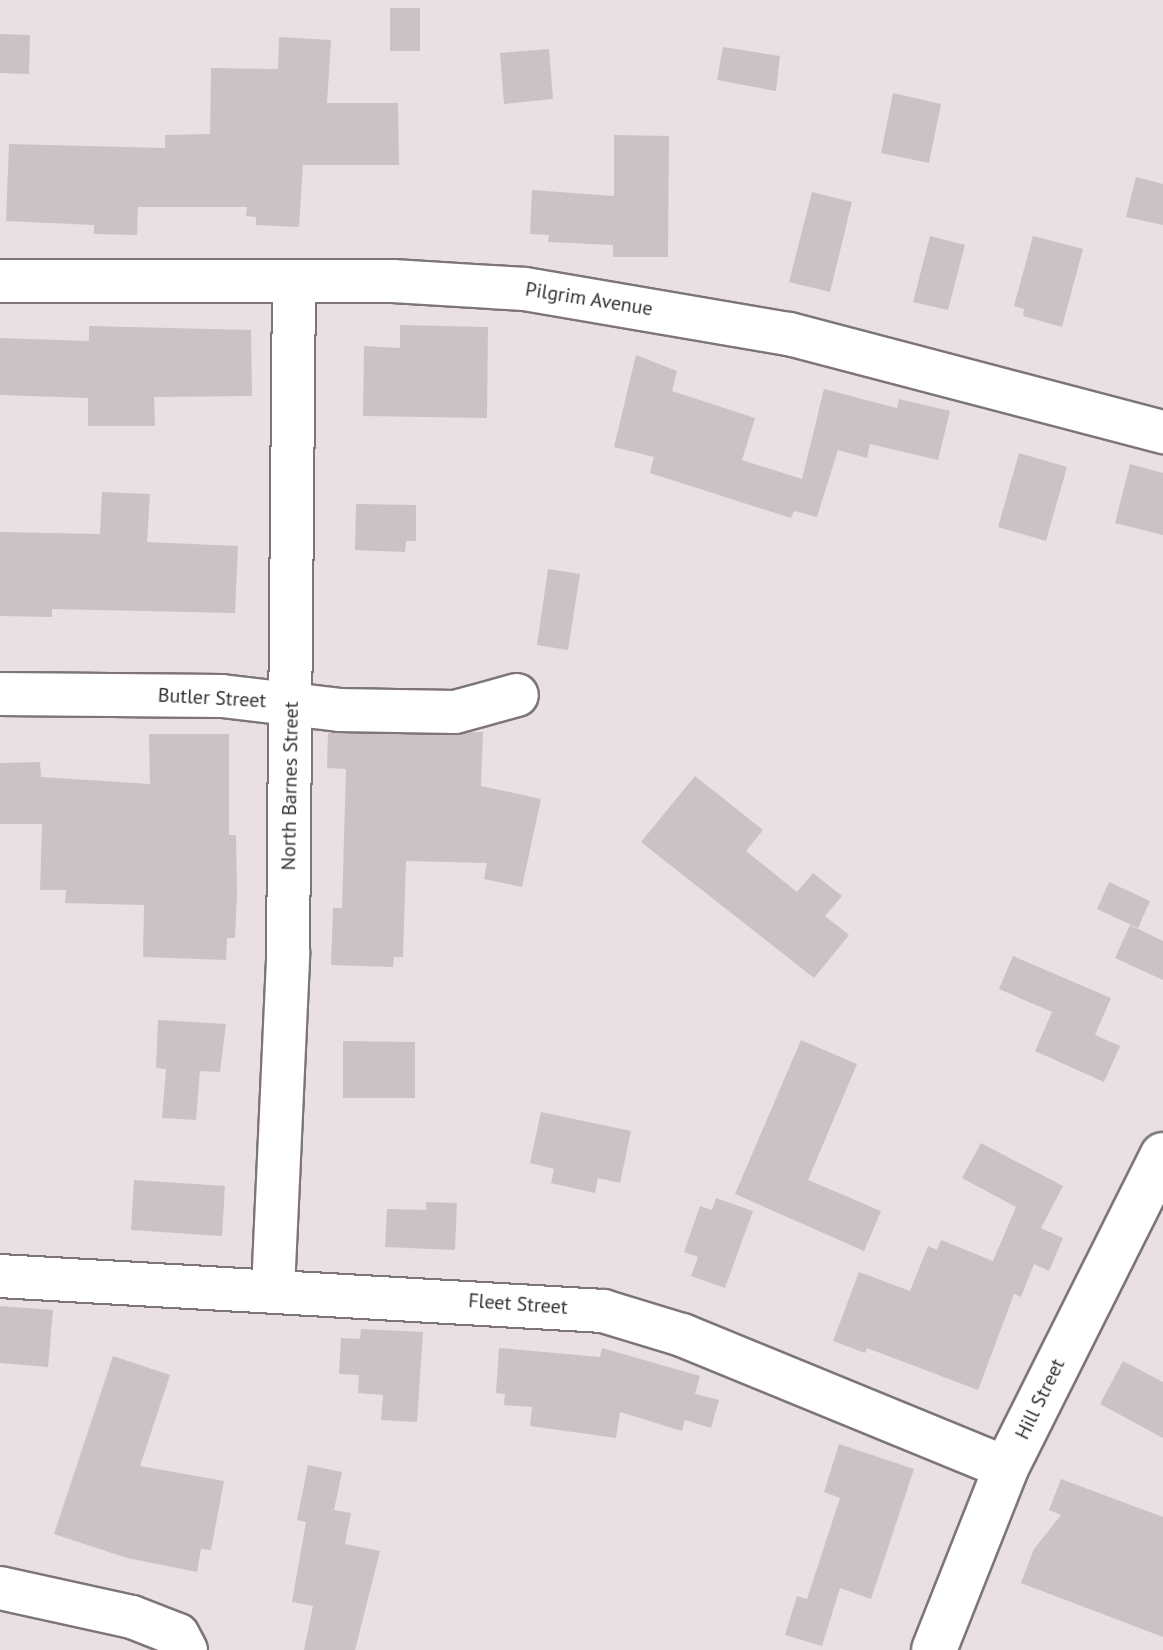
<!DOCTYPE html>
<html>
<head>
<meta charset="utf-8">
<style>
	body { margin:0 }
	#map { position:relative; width:1163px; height:1650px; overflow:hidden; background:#e9e0e3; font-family:"PT Sans",sans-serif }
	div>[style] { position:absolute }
	.building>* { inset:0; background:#cbc2c5 }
	.roads { filter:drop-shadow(2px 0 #7d7578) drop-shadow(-2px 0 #7d7578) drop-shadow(0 2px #7d7578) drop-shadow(0 -2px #7d7578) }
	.street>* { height:42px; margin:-21px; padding:0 21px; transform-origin:21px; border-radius:21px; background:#fff }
	.secondary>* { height:44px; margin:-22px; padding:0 22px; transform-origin:22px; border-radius:22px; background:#fff }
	span { translate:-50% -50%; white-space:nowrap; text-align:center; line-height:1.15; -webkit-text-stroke:7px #fff; paint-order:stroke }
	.street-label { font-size:20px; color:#332f31 }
</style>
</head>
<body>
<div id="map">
	<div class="building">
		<div style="clip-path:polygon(390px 8px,420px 8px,420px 51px,390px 51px)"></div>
		<div style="clip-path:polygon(0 34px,30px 35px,29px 74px,0 73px)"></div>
		<div style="clip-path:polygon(279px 37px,331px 40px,327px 103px,398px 103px,399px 165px,303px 165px,299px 227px,256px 225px,256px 217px,246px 216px,247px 207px,138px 207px,137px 235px,94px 234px,94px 225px,6px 221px,9px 144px,165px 148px,165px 135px,210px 134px,211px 68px,278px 69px)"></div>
		<div style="clip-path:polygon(723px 47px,780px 56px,776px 91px,717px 80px)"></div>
		<div style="clip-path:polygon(549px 49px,553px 99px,504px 104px,500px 53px)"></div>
		<div style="clip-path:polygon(893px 93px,941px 104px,929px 163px,881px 153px)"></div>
		<div style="clip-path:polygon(614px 135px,669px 136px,668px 257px,613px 257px,613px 245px,548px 242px,549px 235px,530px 234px,532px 190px,614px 196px)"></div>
		<div style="clip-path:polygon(1136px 177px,1163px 184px,1163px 225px,1126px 217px)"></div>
		<div style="clip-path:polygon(812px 192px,852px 202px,830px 292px,789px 282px)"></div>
		<div style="clip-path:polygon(930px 236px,965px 245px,948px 310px,913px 302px)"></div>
		<div style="clip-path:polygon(1033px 236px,1083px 249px,1062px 327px,1023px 316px,1024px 309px,1014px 306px)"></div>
		<div style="clip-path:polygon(400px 325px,488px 327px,487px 418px,363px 416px,364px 346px,400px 348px)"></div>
		<div style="clip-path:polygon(89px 326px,251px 330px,252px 396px,154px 397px,155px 426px,88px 426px,88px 398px,0 395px,0 338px,89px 341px)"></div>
		<div style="clip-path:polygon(636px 355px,677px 371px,672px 391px,755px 418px,742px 460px,802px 479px,824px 389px,897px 408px,899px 399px,950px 411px,938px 460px,870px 444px,867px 458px,838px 450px,817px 517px,794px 511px,791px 518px,650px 473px,654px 457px,614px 447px)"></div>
		<div style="clip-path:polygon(1019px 453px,1067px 467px,1046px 541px,998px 527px)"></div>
		<div style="clip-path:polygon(1130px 464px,1163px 473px,1163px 535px,1115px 523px)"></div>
		<div style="clip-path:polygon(102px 492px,150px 494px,147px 542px,238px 546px,235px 613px,52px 609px,52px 617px,0 616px,0 532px,100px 534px)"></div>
		<div style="clip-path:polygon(356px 504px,416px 505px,416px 541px,406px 541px,405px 552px,355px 550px)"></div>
		<div style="clip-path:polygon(548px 569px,580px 574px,568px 650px,537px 645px)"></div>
		<div style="clip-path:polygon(483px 732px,481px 786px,541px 799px,522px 887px,484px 879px,487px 863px,406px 861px,403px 957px,394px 957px,393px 967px,331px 965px,333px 908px,342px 908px,346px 769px,327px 768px,328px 733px)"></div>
		<div style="clip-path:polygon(149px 734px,229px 734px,229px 835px,236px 835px,237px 893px,235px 938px,227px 938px,226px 960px,143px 957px,144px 905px,65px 903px,66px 890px,40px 890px,42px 824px,0 824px,0 763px,40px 762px,41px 777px,150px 784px)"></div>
		<div style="clip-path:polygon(695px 776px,763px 830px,746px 851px,797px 892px,813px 873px,842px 896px,825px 916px,849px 935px,814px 978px,641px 842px)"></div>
		<div style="clip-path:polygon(1109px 882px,1150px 901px,1138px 928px,1097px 909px)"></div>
		<div style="clip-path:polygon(1130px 925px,1163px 941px,1163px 980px,1115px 958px)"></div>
		<div style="clip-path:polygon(1013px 956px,1111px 998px,1095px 1035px,1120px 1046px,1104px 1082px,1035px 1051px,1052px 1012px,999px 989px)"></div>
		<div style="clip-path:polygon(158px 1020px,226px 1024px,220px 1072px,200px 1071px,196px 1120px,162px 1118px,166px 1069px,156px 1068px)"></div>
		<div style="clip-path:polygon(801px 1040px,857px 1064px,808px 1180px,881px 1211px,864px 1251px,735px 1194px)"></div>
		<div style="clip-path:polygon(343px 1041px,415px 1042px,415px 1098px,343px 1098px)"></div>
		<div style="clip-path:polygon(541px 1112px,631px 1131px,620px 1183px,598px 1178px,595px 1193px,551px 1183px,554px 1169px,530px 1163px)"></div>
		<div style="clip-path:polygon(981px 1143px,1063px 1186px,1041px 1228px,1063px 1238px,1049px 1271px,1034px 1264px,1021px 1297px,1014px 1294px,978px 1390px,867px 1348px,865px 1353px,833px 1341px,859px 1272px,910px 1291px,928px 1246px,937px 1250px,941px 1240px,993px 1261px,1016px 1207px,962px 1178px)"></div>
		<div style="clip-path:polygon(134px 1180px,225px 1186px,222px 1236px,131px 1230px)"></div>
		<div style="clip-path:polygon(716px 1198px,753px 1211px,725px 1288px,691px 1276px,698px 1257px,684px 1252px,700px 1206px,712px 1210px)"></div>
		<div style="clip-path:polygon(426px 1202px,457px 1203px,455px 1250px,385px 1247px,387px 1209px,426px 1210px)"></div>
		<div style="clip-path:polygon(0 1306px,53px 1310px,48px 1367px,0 1363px)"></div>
		<div style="clip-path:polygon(361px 1329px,423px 1332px,417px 1422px,381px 1420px,383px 1395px,358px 1393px,359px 1375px,339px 1374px,341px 1338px,360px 1339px)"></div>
		<div style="clip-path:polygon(499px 1348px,600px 1357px,602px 1348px,700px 1376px,695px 1394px,719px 1400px,711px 1428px,685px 1420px,682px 1431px,620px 1412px,616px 1438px,530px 1426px,532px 1407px,504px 1405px,505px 1394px,496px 1393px)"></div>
		<div style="clip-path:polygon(113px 1356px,170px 1375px,140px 1466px,224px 1481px,211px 1550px,201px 1549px,197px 1572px,127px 1558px,54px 1534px)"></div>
		<div style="clip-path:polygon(1123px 1361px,1163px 1382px,1163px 1438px,1100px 1404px)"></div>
		<div style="clip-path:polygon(839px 1444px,914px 1469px,871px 1599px,840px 1588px,822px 1646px,785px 1635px,797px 1596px,807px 1599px,840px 1498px,824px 1492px)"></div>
		<div style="clip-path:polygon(308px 1465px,342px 1472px,334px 1510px,351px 1513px,345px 1544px,380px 1551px,355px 1650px,304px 1650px,313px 1606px,292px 1602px,306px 1522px,297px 1520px)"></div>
		<div style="clip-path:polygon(1061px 1479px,1163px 1517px,1163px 1637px,1021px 1583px,1034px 1549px,1061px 1515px,1049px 1510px)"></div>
	</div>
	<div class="roads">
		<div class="street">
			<div style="left:0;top:281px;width:393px"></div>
			<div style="left:393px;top:281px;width:132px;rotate:3.5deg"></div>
			<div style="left:525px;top:289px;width:268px;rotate:9.7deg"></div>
			<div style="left:789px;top:334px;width:387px;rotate:14.7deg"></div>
			<div style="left:0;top:694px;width:222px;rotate:0.5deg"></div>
			<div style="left:222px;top:696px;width:118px;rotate:6.8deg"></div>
			<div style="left:339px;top:710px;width:116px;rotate:1deg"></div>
			<div style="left:455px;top:712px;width:64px;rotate:-15.3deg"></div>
			<div style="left:0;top:1276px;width:604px;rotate:3.32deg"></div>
			<div style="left:603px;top:1311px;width:83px;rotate:16.9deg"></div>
			<div style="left:682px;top:1335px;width:350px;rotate:22.3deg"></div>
			<div style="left:273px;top:1290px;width:336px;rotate:-87.4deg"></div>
			<div style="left:288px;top:954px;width:672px;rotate:-89.49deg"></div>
			<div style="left:0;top:1588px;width:135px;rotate:12.4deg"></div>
			<div style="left:132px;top:1617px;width:49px;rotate:21.4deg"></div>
			<div style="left:178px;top:1635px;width:17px;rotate:62deg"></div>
		</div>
		<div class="secondary">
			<div style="left:934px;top:1650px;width:196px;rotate:-68.4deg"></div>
			<div style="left:1006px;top:1468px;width:350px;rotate:-63.4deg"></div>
		</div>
	</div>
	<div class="street-label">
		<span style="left:589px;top:299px;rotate:9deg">Pilgrim Avenue</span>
		<span style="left:212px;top:698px;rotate:3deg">Butler Street</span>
		<span style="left:290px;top:786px;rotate:-89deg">North Barnes Street</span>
		<span style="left:518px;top:1304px;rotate:4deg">Fleet Street</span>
		<span style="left:1040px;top:1399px;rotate:-64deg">Hill Street</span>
	</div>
</div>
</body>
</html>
